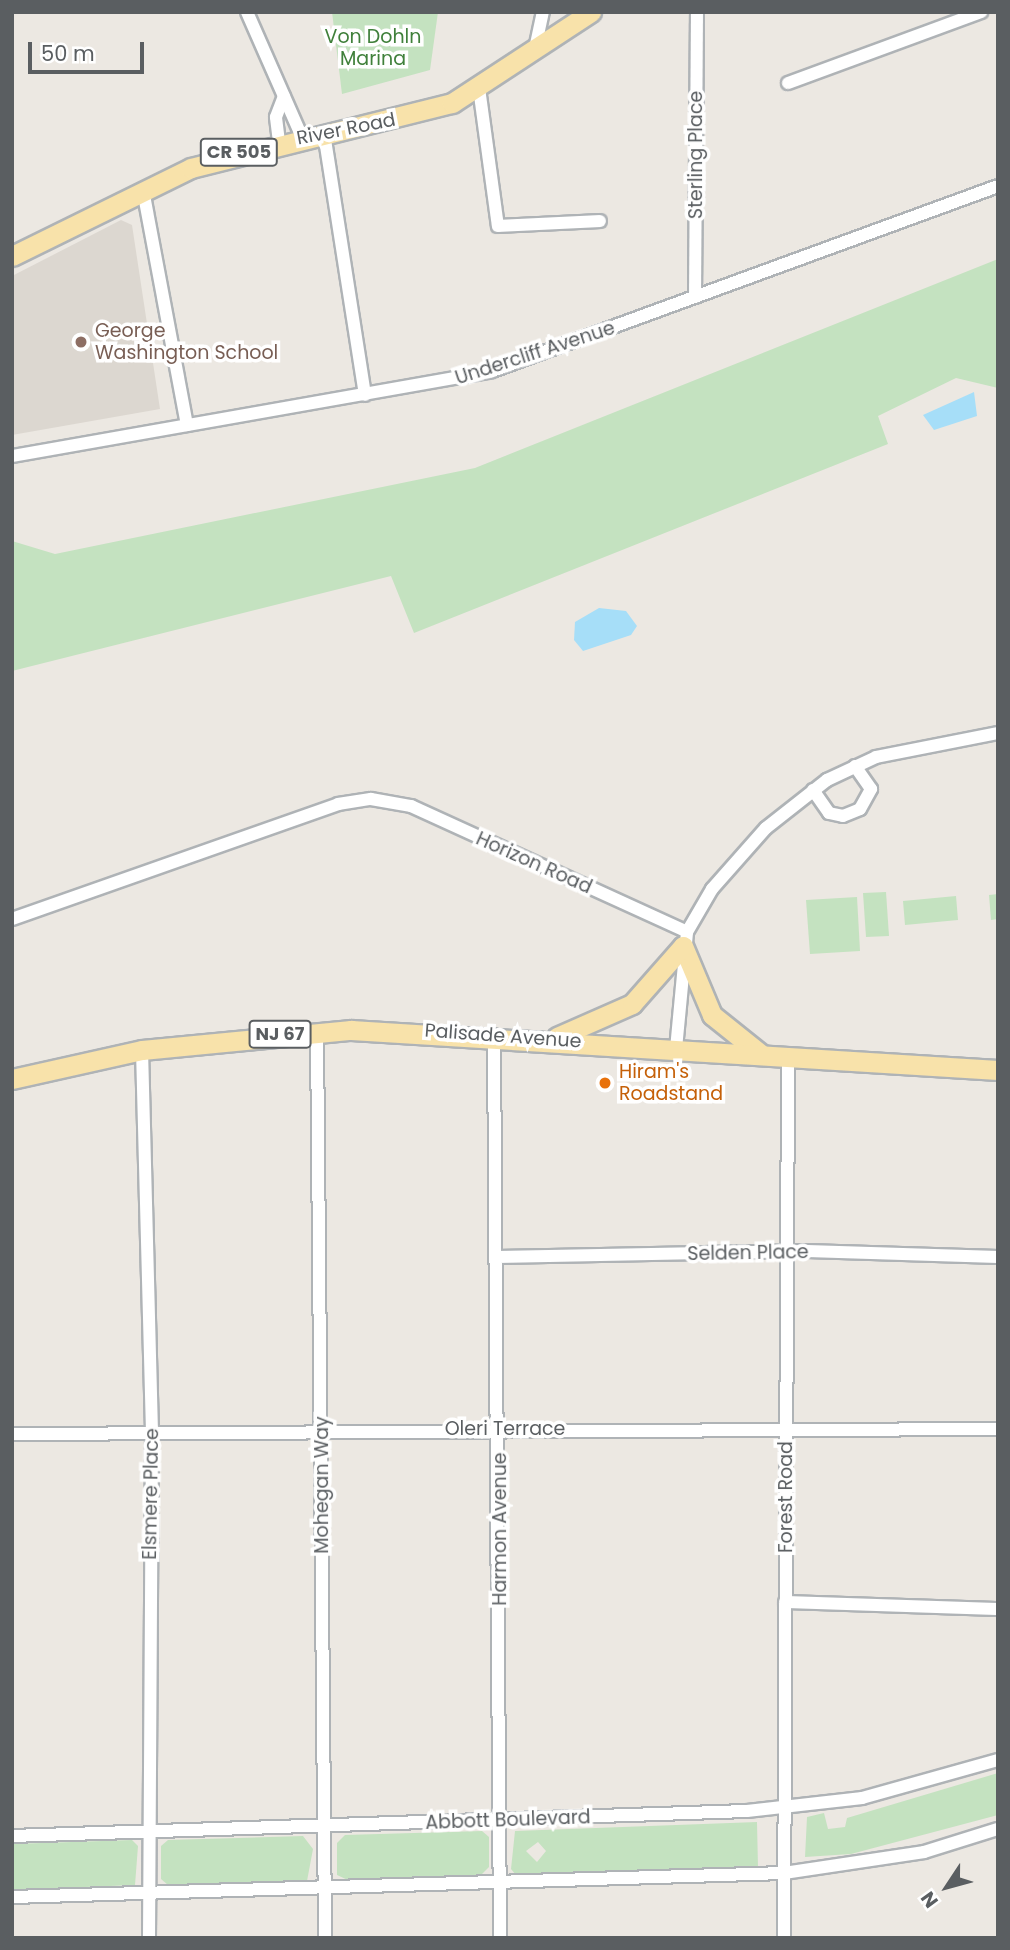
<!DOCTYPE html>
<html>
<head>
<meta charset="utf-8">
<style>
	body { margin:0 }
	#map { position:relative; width:1010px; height:1950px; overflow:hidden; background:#ece8e2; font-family:Poppins,sans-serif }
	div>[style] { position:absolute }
	.education>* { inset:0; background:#dcd7d0 }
	.green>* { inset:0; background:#c4e2c0 }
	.water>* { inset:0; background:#a6def8 }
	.roads { filter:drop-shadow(2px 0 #afb3b6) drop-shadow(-2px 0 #afb3b6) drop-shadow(0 2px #afb3b6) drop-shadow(0 -2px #afb3b6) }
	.minor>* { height:12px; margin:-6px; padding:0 6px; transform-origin:6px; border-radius:6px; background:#fff }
	.primary>* { height:19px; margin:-9.5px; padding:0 9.5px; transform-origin:9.5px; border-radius:9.5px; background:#f8e2aa }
	.dots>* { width:19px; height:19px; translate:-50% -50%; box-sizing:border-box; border:4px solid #fff; border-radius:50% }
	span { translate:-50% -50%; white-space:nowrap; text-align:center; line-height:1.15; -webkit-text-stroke:7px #fff; paint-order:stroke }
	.shield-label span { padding:2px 5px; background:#fff; border:2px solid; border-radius:5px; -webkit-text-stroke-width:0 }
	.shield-label { font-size:18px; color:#5a5e61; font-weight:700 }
	.park-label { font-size:19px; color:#40803b }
	.street-label { font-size:19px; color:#5a5e61 }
	.education-label { font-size:19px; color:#785e54 }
	.left { translate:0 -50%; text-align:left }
	.food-label { font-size:19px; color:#c56008 }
	.frame { position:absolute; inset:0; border:14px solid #5a5e61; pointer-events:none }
	.north { position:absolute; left:912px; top:1852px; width:70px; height:70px; -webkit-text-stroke:5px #fff; paint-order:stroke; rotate:234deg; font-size:19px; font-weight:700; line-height:28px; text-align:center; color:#5a5e61 }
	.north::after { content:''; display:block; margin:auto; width:24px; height:32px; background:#5a5e61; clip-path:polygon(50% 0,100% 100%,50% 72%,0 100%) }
	.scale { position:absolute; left:28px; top:42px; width:116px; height:32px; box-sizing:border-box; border:4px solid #5a5e61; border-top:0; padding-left:9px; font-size:21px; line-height:24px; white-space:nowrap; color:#5a5e61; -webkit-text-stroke:5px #fff; paint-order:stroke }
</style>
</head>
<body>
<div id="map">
	<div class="education">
		<div style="clip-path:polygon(121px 220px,132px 225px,160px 409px,12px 435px,12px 276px)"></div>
	</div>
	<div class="green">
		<div style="clip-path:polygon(332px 12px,438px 12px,430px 70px,342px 94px)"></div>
		<div style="clip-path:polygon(998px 259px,998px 388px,956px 378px,878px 416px,888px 444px,414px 633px,391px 576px,12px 671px,12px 541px,55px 554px,475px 468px)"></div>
		<div style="clip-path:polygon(886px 892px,889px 936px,866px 937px,863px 893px)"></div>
		<div style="clip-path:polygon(998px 894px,998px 919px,991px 920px,989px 895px)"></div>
		<div style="clip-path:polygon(956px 896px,958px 920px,905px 925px,903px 901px)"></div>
		<div style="clip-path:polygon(857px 897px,860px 951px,810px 954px,806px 900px)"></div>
		<div style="clip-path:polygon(998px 1773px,998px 1815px,851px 1854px,805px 1857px,807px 1817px,824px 1813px,828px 1829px,845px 1827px,847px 1818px)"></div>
		<div style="clip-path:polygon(evenodd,757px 1822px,758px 1867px,516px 1875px,511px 1869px,515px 1831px,757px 1822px,538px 1842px,546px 1851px,537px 1862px,526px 1851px,538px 1842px)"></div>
		<div style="clip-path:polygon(482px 1831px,489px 1837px,489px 1867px,479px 1877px,350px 1881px,337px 1875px,337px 1843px,345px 1835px)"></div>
		<div style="clip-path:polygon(303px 1836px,313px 1849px,307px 1881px,168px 1885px,161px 1879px,161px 1846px,168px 1840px)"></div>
		<div style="clip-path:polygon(132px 1840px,138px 1846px,135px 1885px,12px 1890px,12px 1844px)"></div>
	</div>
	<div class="water">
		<div style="clip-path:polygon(974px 392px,977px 416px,934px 430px,923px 415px)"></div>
		<div style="clip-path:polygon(599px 608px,626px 611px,637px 626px,631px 635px,583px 651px,574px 640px,575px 622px)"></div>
	</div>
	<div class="roads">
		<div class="minor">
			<div style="left:247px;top:12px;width:137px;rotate:66.3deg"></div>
			<div style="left:535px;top:49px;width:38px;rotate:-78deg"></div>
			<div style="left:788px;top:83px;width:206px;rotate:-20.2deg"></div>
			<div style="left:479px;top:88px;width:139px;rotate:82.2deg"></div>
			<div style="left:498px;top:226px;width:102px;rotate:-2.8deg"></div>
			<div style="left:324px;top:133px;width:265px;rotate:81.1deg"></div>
			<div style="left:279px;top:142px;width:25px;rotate:-97deg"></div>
			<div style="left:276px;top:117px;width:22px;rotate:-69deg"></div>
			<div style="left:143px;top:190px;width:239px;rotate:79.4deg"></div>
			<div style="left:695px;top:297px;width:285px;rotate:-89.6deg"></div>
			<div style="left:12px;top:456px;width:487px;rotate:-10deg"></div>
			<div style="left:492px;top:371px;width:539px;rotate:-20.08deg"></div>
			<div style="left:813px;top:790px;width:28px;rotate:55deg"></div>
			<div style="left:829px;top:813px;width:14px;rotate:12deg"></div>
			<div style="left:843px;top:816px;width:18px;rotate:-22deg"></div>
			<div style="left:860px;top:809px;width:23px;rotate:-61deg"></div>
			<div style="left:871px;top:789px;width:28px;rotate:-125deg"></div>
			<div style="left:12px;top:919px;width:346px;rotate:-19.4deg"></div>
			<div style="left:338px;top:804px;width:33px;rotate:-9deg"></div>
			<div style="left:371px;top:799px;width:41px;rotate:9.9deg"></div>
			<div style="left:411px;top:806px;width:303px;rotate:24.5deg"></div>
			<div style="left:317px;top:1031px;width:907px;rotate:89.49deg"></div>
			<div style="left:494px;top:1035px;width:903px;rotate:89.62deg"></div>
			<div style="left:676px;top:1049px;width:118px;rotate:-84.6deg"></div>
			<div style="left:687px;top:932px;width:50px;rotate:-59.8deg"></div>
			<div style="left:712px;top:889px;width:81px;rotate:-48.5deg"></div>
			<div style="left:766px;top:828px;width:78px;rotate:-38.2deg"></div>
			<div style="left:827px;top:780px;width:54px;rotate:-25.1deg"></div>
			<div style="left:876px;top:757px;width:124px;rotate:-11.1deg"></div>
			<div style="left:142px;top:1050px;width:383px;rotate:88.5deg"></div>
			<div style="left:152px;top:1433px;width:505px;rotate:90.34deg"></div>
			<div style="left:497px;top:1257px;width:310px;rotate:-1.1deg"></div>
			<div style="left:807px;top:1251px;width:191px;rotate:1.8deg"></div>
			<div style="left:12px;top:1434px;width:986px;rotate:-0.29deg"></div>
			<div style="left:785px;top:1602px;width:213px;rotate:1.9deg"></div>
			<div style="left:12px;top:1836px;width:735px;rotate:-1.95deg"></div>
			<div style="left:747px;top:1811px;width:116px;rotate:-6.4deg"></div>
			<div style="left:862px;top:1798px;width:141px;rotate:-15.6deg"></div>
			<div style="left:12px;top:1897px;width:772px;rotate:-1.78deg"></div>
			<div style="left:784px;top:1873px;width:142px;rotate:-8.5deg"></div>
			<div style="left:924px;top:1852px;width:77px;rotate:-17.3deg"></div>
			<div style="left:784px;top:1938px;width:881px;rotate:-89.74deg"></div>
		</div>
		<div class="primary">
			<div style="left:12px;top:256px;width:199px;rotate:-26.2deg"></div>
			<div style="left:191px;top:168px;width:269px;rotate:-14deg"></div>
			<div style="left:452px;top:103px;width:166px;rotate:-33.2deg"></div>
			<div style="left:683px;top:946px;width:75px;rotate:67.2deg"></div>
			<div style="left:712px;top:1015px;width:64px;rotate:38.7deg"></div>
			<div style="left:557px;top:1037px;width:82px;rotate:-23.7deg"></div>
			<div style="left:632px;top:1004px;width:77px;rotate:-48.7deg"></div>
			<div style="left:12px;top:1079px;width:133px;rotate:-12.6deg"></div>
			<div style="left:142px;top:1050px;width:210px;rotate:-5.5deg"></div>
			<div style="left:351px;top:1030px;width:648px;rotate:3.54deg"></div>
		</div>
	</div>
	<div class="dots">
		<div style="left:81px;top:342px;background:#8d6e63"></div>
		<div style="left:605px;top:1083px;background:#e8710a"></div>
	</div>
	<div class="shield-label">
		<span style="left:239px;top:152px">CR 505</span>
		<span style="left:280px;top:1034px">NJ 67</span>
	</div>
	<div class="park-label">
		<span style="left:373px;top:48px">Von Dohln<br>Marina</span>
	</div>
	<div class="street-label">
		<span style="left:346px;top:129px;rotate:-11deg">River Road</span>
		<span style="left:696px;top:155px;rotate:-90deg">Sterling Place</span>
		<span style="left:535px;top:353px;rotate:-18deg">Undercliff Avenue</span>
		<span style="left:534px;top:863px;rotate:24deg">Horizon Road</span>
		<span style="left:503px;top:1036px;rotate:4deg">Palisade Avenue</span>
		<span style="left:748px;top:1253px;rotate:-1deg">Selden Place</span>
		<span style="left:505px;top:1429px">Oleri Terrace</span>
		<span style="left:322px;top:1485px;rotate:-90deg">Mohegan Way</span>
		<span style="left:151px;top:1494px;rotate:-89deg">Elsmere Place</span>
		<span style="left:786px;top:1497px;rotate:-90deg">Forest Road</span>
		<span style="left:500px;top:1529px;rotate:-90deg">Harmon Avenue</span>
		<span style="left:508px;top:1820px;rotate:-2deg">Abbott Boulevard</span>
	</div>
	<div class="education-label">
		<span class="left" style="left:95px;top:342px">George<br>Washington School</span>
	</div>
	<div class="food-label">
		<span class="left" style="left:619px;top:1083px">Hiram's<br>Roadstand</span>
	</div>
	<div class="frame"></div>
	<div class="north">N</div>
	<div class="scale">50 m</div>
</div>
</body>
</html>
